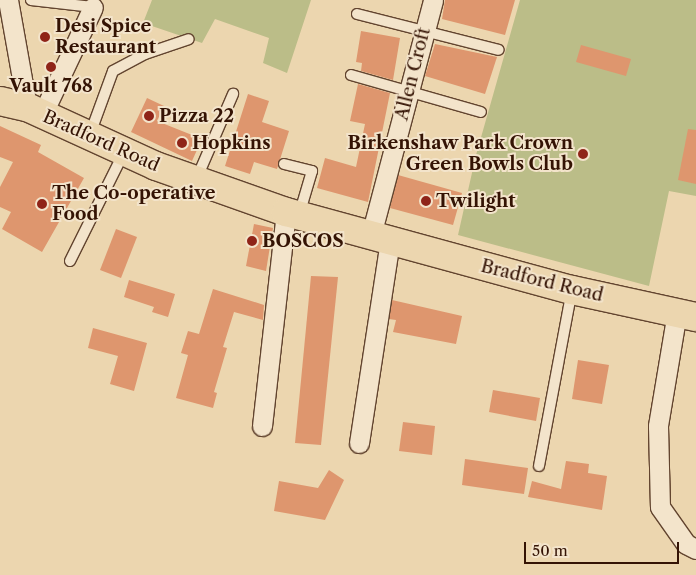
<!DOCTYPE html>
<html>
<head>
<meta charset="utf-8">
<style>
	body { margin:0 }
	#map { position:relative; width:696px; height:575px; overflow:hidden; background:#ecd6af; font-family:"Libre Caslon Text",serif }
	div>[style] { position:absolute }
	.green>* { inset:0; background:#bbbd88 }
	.building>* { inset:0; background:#de966e }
	.roads { filter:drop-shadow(1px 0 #62442f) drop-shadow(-1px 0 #62442f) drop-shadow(0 1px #62442f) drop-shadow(0 -1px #62442f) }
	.lane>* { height:10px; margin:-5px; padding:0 5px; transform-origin:5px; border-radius:5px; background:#f3e4cb }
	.street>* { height:19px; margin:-9.5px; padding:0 9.5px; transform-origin:9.5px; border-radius:9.5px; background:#f3e4cb }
	.primary>* { height:28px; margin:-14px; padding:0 14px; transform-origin:14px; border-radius:14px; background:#ecd6af }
	.dots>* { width:14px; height:14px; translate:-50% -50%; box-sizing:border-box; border:2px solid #f3e4cb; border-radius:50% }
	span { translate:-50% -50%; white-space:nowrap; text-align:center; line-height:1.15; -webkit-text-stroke:4px #f3e4cb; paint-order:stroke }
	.poi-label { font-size:18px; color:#341304; font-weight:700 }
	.left { translate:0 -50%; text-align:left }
	.right { translate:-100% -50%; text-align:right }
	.street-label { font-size:18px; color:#341304 }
	.scale { position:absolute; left:524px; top:542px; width:155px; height:22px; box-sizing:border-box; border:2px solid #341304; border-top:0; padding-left:6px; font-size:15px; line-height:18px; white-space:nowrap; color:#341304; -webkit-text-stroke:4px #f3e4cb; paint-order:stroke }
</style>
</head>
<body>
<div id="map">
	<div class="green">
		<div style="clip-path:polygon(152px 0,311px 0,287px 73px,263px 63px,269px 38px,215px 19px,202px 43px,143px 23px)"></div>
		<div style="clip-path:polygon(520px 0,696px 0,696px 196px,669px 191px,649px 286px,458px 235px,476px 155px)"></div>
	</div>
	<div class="building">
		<div style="clip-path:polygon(445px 0,515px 0,505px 35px,442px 19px)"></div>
		<div style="clip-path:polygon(361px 31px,400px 38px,393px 80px,361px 71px,362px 63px,356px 62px)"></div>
		<div style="clip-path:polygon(435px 44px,497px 57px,485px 94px,425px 76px)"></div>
		<div style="clip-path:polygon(581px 45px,631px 59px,626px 76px,576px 62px)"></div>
		<div style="clip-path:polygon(358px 84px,390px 93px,368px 202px,317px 188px,325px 158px,356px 167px,365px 124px,350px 121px)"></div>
		<div style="clip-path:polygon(248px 94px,269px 101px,262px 122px,289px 131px,277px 169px,254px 162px,250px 174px,225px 166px)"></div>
		<div style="clip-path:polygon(147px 98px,164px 106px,157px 121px,202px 139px,192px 161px,131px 132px)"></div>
		<div style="clip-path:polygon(0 126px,41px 145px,38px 152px,84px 178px,42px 252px,2px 229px,11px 212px,0 207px,0 187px,13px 162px,0 157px)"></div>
		<div style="clip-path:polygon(688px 129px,696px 130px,696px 184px,678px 180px)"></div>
		<div style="clip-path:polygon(398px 175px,462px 193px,453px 225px,390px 208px)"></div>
		<div style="clip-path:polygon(254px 224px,273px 228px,266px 271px,246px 266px)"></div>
		<div style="clip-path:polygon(116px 229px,137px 237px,121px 278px,100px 270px)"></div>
		<div style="clip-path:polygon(311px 276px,338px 277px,321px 445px,295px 443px)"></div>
		<div style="clip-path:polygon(129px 280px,175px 294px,168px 317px,152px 312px,154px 307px,124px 297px)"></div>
		<div style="clip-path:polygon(213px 289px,264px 305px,263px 320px,234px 312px,223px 347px,227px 348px,214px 392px,217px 393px,213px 408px,176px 398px,188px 355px,181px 353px,188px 331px,199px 334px)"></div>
		<div style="clip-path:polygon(392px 300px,462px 316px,456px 344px,393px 332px,396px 320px,389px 319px)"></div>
		<div style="clip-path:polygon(93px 328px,147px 343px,134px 391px,110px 384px,118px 356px,88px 348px)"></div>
		<div style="clip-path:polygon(578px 360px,609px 365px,602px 404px,572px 399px)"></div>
		<div style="clip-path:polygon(493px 390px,540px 398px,536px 421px,489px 412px)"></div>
		<div style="clip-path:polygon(403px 422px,435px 426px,432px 455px,399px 451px)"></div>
		<div style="clip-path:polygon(465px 459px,528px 468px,524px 494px,462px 485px)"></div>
		<div style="clip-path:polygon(566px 461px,589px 464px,588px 473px,607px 476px,602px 510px,528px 497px,532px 481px,561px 489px)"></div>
		<div style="clip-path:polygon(329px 470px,344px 480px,325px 520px,274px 511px,279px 481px,318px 488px)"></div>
	</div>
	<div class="roads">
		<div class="lane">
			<div style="left:31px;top:0;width:62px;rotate:6.4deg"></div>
			<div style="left:93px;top:7px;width:4px;rotate:-76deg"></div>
			<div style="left:357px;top:14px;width:146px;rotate:14.2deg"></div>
			<div style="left:351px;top:75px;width:135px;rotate:15.9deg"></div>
			<div style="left:90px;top:134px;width:67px;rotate:-69.9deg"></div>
			<div style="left:113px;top:71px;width:36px;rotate:-28deg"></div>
			<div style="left:145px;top:54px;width:46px;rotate:-18.8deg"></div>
			<div style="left:284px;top:164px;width:29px;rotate:14deg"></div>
			<div style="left:312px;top:171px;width:46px;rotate:106.5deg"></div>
			<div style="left:196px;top:180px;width:94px;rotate:-66.7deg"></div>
			<div style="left:70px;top:261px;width:122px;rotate:-63.6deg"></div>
			<div style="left:539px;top:466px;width:179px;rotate:-79.4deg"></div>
		</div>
		<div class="street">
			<div style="left:8px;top:0;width:109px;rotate:79.9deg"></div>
			<div style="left:42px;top:115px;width:119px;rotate:-64.7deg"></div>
			<div style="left:371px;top:235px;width:243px;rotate:-75.2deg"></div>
			<div style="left:677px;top:312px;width:116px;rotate:99.5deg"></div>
			<div style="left:658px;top:426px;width:81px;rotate:88.6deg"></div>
			<div style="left:660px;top:507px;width:45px;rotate:54.9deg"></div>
			<div style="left:686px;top:544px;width:11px;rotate:27deg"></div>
			<div style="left:262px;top:426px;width:215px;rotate:-83.6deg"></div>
			<div style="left:359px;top:443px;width:205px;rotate:-81.3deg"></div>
		</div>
		<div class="primary">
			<div style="left:0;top:101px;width:28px;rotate:13deg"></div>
			<div style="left:27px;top:107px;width:142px;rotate:24.6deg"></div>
			<div style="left:156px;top:166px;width:138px;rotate:19.5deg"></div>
			<div style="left:286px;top:212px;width:296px;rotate:15.3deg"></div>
			<div style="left:572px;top:290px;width:127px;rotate:12.3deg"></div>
		</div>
	</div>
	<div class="dots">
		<div style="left:45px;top:37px;background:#8f2418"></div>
		<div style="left:51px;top:67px;background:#8f2418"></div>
		<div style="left:149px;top:116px;background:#8f2418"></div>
		<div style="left:182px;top:143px;background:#8f2418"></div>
		<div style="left:583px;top:154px;background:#8f2418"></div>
		<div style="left:426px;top:201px;background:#8f2418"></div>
		<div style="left:42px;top:204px;background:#8f2418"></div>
		<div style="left:252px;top:241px;background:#8f2418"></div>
	</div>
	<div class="poi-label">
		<span class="left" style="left:55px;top:37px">Desi Spice<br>Restaurant</span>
		<span style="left:51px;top:86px">Vault 768</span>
		<span class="left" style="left:159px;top:116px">Pizza 22</span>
		<span class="left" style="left:192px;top:143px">Hopkins</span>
		<span class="right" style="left:573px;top:154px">Birkenshaw Park Crown<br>Green Bowls Club</span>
		<span class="left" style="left:52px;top:204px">The Co-operative<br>Food</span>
		<span class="left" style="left:436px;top:201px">Twilight</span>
		<span class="left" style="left:262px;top:241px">BOSCOS</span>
	</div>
	<div class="street-label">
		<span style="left:413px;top:74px;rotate:-76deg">Allen Croft</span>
		<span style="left:101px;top:141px;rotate:24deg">Bradford Road</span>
		<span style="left:542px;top:281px;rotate:14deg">Bradford Road</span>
	</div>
	<div class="scale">50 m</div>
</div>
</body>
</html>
